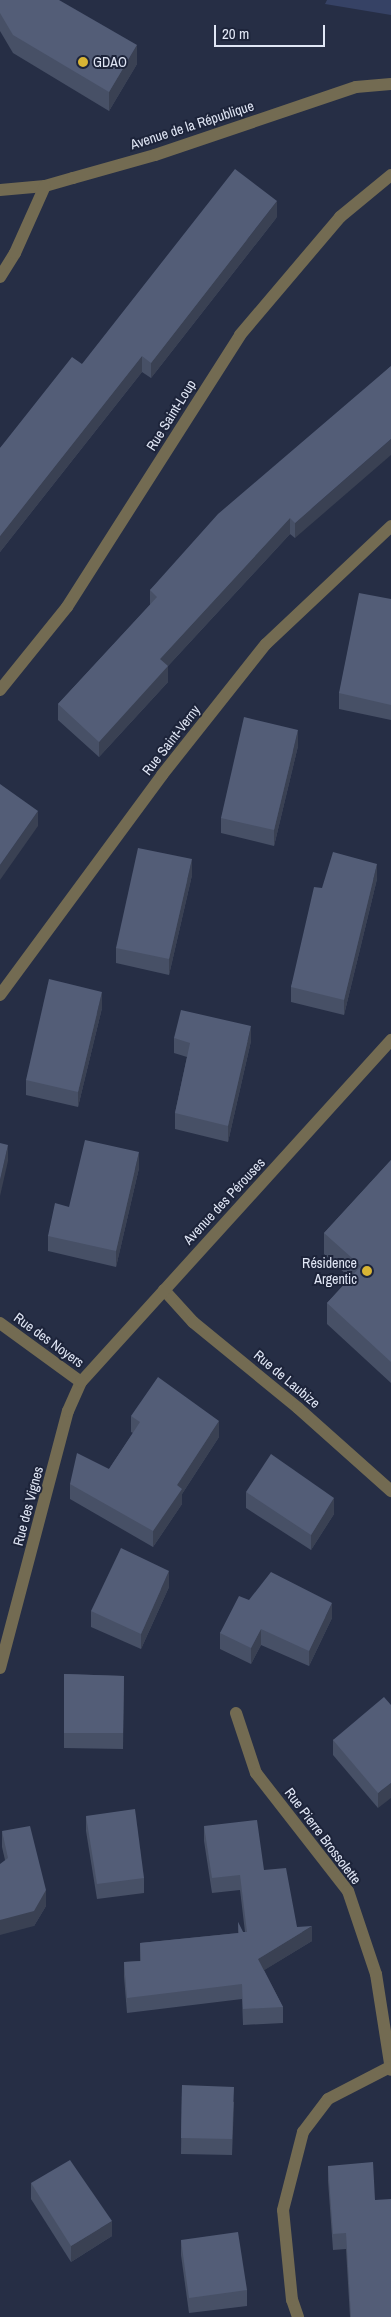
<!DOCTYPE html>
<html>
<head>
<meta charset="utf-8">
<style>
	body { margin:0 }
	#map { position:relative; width:391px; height:2317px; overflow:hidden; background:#262e45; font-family:"Archivo Narrow",sans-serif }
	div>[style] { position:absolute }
	.green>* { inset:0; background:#364265 }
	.street>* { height:12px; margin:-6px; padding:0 6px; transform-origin:6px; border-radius:6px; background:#736b52 }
	.wall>* { inset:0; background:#475066 }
	.shaded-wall>* { inset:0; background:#3a4153 }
	.building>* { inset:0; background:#535d77 }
	.dots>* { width:14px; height:14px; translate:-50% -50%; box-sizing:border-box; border:2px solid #1d243a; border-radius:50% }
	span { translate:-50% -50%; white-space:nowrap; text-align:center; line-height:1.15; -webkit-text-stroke:4px #1d243a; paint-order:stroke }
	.poi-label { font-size:14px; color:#e0e6f5 }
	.left { translate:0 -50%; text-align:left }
	.right { translate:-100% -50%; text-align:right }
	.street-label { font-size:14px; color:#e0e6f5 }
	.scale { position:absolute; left:214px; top:25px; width:111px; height:22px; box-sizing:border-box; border:2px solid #e0e6f5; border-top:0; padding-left:6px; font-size:15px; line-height:18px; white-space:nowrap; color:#e0e6f5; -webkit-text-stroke:4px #1d243a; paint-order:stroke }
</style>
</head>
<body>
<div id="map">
	<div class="green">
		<div style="clip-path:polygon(327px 0,391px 0,391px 15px,325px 4px)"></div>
	</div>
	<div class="street">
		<div style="left:0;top:190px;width:45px;rotate:-5.1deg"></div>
		<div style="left:45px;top:186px;width:29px;rotate:-16deg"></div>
		<div style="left:73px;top:178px;width:85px;rotate:-15.7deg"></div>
		<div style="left:155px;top:155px;width:212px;rotate:-18.7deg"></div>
		<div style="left:356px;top:87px;width:35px;rotate:-5deg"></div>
		<div style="left:0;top:277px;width:28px;rotate:-58deg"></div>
		<div style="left:15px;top:253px;width:73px;rotate:-65.9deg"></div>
		<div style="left:0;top:690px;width:107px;rotate:-51.1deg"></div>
		<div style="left:67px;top:607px;width:322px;rotate:-57.5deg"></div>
		<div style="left:240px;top:335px;width:155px;rotate:-49.7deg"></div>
		<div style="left:340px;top:217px;width:66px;rotate:-39.5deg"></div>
		<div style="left:0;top:995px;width:273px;rotate:-53.6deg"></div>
		<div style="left:162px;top:775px;width:167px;rotate:-51.6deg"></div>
		<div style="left:266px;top:644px;width:172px;rotate:-43.3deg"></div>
		<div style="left:164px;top:1290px;width:43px;rotate:47.8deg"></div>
		<div style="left:193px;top:1322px;width:136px;rotate:39.3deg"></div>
		<div style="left:298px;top:1408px;width:125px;rotate:41.7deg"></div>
		<div style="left:0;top:1323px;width:100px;rotate:36.1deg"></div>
		<div style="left:0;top:1668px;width:266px;rotate:-75.2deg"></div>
		<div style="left:68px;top:1411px;width:32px;rotate:-66deg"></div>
		<div style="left:81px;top:1382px;width:462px;rotate:-47.8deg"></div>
		<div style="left:236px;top:1713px;width:63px;rotate:71.6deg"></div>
		<div style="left:256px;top:1773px;width:150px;rotate:52.1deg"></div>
		<div style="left:348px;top:1891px;width:88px;rotate:71.4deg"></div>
		<div style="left:376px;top:1974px;width:97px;rotate:81.1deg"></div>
		<div style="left:298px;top:2317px;width:18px;rotate:-109deg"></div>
		<div style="left:292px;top:2300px;width:90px;rotate:-95.7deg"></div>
		<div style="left:283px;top:2210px;width:81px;rotate:-75.6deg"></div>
		<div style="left:303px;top:2132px;width:41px;rotate:-52.9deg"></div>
		<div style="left:328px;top:2099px;width:70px;rotate:-27.3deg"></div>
	</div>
	<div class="wall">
		<div style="clip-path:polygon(0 0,137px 64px,109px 111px,13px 53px,0 31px)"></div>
		<div style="clip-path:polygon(277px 217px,151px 378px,142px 372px,0 552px,0 448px,82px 364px)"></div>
		<div style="clip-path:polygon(391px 366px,295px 538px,290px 534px,168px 666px,168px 682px,99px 757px,58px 720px,58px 704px,150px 605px,150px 590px)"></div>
		<div style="clip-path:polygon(391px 599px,391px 720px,339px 709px,339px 693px)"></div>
		<div style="clip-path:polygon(298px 746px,274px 846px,221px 833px,221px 818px)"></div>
		<div style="clip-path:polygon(192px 875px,169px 975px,116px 963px,116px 948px)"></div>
		<div style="clip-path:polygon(377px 879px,344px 1015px,291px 1002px,291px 987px,322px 888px)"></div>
		<div style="clip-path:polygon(102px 1008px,78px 1107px,26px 1095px,26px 1080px)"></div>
		<div style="clip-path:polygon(174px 1038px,251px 1041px,228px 1142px,175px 1129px,175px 1113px,187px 1057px,174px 1053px)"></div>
		<div style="clip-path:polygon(391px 1160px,391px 1383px,327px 1324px,327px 1303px,350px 1278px,324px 1254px,324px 1233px)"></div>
		<div style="clip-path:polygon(139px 1168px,116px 1267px,48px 1251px,48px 1236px,69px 1207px)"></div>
		<div style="clip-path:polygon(131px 1416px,219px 1437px,182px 1494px,182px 1504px,153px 1547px,70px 1499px,70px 1484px,109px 1469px,133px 1433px,131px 1432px)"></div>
		<div style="clip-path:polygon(246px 1492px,334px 1514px,311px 1550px,246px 1508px)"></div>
		<div style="clip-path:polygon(169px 1587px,141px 1649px,91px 1627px,91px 1611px)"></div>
		<div style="clip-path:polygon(249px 1600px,332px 1618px,309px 1666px,261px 1645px,251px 1664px,220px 1649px,220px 1633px)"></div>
		<div style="clip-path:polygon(64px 1674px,124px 1676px,123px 1749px,64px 1748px)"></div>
		<div style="clip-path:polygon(391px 1705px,378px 1808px,333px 1755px,333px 1740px)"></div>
		<div style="clip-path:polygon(86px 1816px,144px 1878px,144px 1893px,97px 1899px,86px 1831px)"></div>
		<div style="clip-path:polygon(204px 1826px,264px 1870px,297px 1927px,312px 1941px,264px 1970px,283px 2007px,283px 2023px,243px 2025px,242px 1999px,127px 2013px,124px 1977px,124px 1962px,140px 1961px,140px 1943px,238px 1933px,238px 1922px,243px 1932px,245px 1932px,240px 1890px,212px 1893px,204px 1841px)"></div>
		<div style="clip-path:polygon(2px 1831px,46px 1906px,34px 1926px,5px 1860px,2px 1847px)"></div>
		<div style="clip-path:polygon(182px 2085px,234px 2102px,232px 2155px,181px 2154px)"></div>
		<div style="clip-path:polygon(328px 2166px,375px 2200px,391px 2317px,350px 2317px,346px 2249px,333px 2250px,328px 2181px)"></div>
		<div style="clip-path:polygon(31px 2183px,112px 2236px,71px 2262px,31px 2199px)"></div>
		<div style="clip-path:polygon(181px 2240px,247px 2290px,247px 2306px,189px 2313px,181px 2255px)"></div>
	</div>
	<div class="shaded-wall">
		<div style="clip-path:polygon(137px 45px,137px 64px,109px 111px,109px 92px)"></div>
		<div style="clip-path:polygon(277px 201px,277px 217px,151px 378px,151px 363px)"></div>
		<div style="clip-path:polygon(142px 356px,142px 372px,0 552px,0 536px)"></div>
		<div style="clip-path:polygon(391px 439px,391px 455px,295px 538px,295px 523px)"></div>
		<div style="clip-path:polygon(290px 518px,290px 534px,168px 666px,168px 682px,99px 757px,99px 742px,160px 659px)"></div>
		<div style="clip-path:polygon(298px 730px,298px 746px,274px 846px,274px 830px)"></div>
		<div style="clip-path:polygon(38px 811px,38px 826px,0 880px,0 865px)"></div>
		<div style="clip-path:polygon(192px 859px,192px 875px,169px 975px,169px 959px)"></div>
		<div style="clip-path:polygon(377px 864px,377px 879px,344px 1015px,344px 1000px)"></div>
		<div style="clip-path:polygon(102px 992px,102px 1008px,78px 1107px,78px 1092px)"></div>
		<div style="clip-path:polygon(251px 1026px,251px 1041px,228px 1142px,228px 1126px)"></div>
		<div style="clip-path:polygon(8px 1145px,8px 1161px,0 1196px,0 1180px)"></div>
		<div style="clip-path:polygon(139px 1152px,139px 1168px,116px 1267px,116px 1251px)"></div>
		<div style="clip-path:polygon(219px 1421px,219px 1437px,182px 1494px,182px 1504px,153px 1547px,153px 1531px,177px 1485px)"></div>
		<div style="clip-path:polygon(334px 1498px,334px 1514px,311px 1550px,311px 1535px)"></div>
		<div style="clip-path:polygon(169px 1571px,169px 1587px,141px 1649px,141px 1634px)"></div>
		<div style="clip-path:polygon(332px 1603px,332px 1618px,309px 1666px,309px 1651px)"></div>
		<div style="clip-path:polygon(261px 1629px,261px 1645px,251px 1664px,251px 1648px)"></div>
		<div style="clip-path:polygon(391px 1783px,391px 1798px,378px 1808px,378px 1793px)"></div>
		<div style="clip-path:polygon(46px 1890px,46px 1906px,34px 1926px,0 1935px,0 1920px)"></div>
		<div style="clip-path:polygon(312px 1926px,312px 1941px,258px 1974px,258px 1959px)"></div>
		<div style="clip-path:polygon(112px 2221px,112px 2236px,71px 2262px,71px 2246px)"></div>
	</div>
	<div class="building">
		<div style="clip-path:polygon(0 0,59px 0,137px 45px,109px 92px,13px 35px,0 13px)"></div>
		<div style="clip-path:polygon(235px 169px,277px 201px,151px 363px,142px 356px,0 536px,0 448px,72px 357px,82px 364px)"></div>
		<div style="clip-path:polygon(391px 366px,391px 439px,295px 523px,290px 518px,160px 659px,168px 666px,99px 742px,58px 704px,157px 597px,150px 590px,218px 514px)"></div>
		<div style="clip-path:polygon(359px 593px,391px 599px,391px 705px,339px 693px)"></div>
		<div style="clip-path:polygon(244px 717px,298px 730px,274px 830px,221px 818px)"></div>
		<div style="clip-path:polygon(0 784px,38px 811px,0 865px)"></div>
		<div style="clip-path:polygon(138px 848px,192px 859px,169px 959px,116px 948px)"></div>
		<div style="clip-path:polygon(333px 852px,377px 864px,344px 1000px,291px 987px,314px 887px,322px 888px)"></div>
		<div style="clip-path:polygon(49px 979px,102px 992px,78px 1092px,26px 1080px)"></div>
		<div style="clip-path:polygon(181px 1010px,251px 1026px,228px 1126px,175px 1113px,190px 1043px,174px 1038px)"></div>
		<div style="clip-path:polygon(85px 1140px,139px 1152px,116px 1251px,48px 1236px,55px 1203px,69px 1207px)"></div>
		<div style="clip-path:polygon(0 1143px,8px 1145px,0 1180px)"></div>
		<div style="clip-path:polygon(391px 1160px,391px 1362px,327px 1303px,361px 1266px,324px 1233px)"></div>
		<div style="clip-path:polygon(158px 1377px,219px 1421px,177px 1485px,182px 1489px,153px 1531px,70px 1484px,77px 1453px,109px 1469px,140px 1422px,131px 1416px)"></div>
		<div style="clip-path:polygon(271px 1454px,334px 1498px,311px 1535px,246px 1492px)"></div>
		<div style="clip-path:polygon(121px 1548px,169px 1571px,141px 1634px,91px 1611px)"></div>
		<div style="clip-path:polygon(271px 1572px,332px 1603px,309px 1651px,261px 1629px,251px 1648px,220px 1633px,239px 1596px,249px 1600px)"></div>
		<div style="clip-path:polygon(64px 1674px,124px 1676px,123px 1733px,64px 1733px)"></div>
		<div style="clip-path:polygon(384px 1697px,391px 1705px,391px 1783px,378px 1793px,333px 1740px)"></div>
		<div style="clip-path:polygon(135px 1809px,144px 1878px,97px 1884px,86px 1816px)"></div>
		<div style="clip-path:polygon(257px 1820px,264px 1870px,286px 1868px,297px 1927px,312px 1926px,258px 1959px,283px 2007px,243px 2009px,242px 1984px,127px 1998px,124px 1962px,141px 1961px,140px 1943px,239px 1933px,238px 1922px,243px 1932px,247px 1932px,240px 1875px,212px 1878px,204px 1826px)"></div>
		<div style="clip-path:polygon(30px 1826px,46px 1890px,34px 1911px,0 1920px,0 1864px,8px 1858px,2px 1831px)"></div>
		<div style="clip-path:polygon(182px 2085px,234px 2087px,232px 2139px,181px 2138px)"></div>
		<div style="clip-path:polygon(70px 2160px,112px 2221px,71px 2246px,31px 2183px)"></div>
		<div style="clip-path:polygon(373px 2162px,375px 2200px,391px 2199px,391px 2317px,351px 2317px,346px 2233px,333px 2234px,328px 2166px)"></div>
		<div style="clip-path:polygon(238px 2232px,247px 2290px,189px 2298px,181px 2240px)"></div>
	</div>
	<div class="dots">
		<div style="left:83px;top:62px;background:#d8b434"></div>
		<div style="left:367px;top:1271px;background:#d8b434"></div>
	</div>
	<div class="poi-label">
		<span class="left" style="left:93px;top:62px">GDAO</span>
		<span class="right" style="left:357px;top:1271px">Résidence<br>Argentic</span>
	</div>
	<div class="street-label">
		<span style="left:192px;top:125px;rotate:-18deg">Avenue de la République</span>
		<span style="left:171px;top:415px;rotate:-58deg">Rue Saint-Loup</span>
		<span style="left:171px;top:740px;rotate:-52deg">Rue Saint-Verny</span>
		<span style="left:224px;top:1201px;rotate:-47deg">Avenue des Pérouses</span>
		<span style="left:49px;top:1340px;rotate:36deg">Rue des Noyers</span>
		<span style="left:287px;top:1379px;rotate:40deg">Rue de Laubize</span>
		<span style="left:28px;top:1506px;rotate:-75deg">Rue des Vignes</span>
		<span style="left:323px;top:1836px;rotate:53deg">Rue Pierre Brossolette</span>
	</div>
	<div class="scale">20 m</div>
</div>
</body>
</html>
